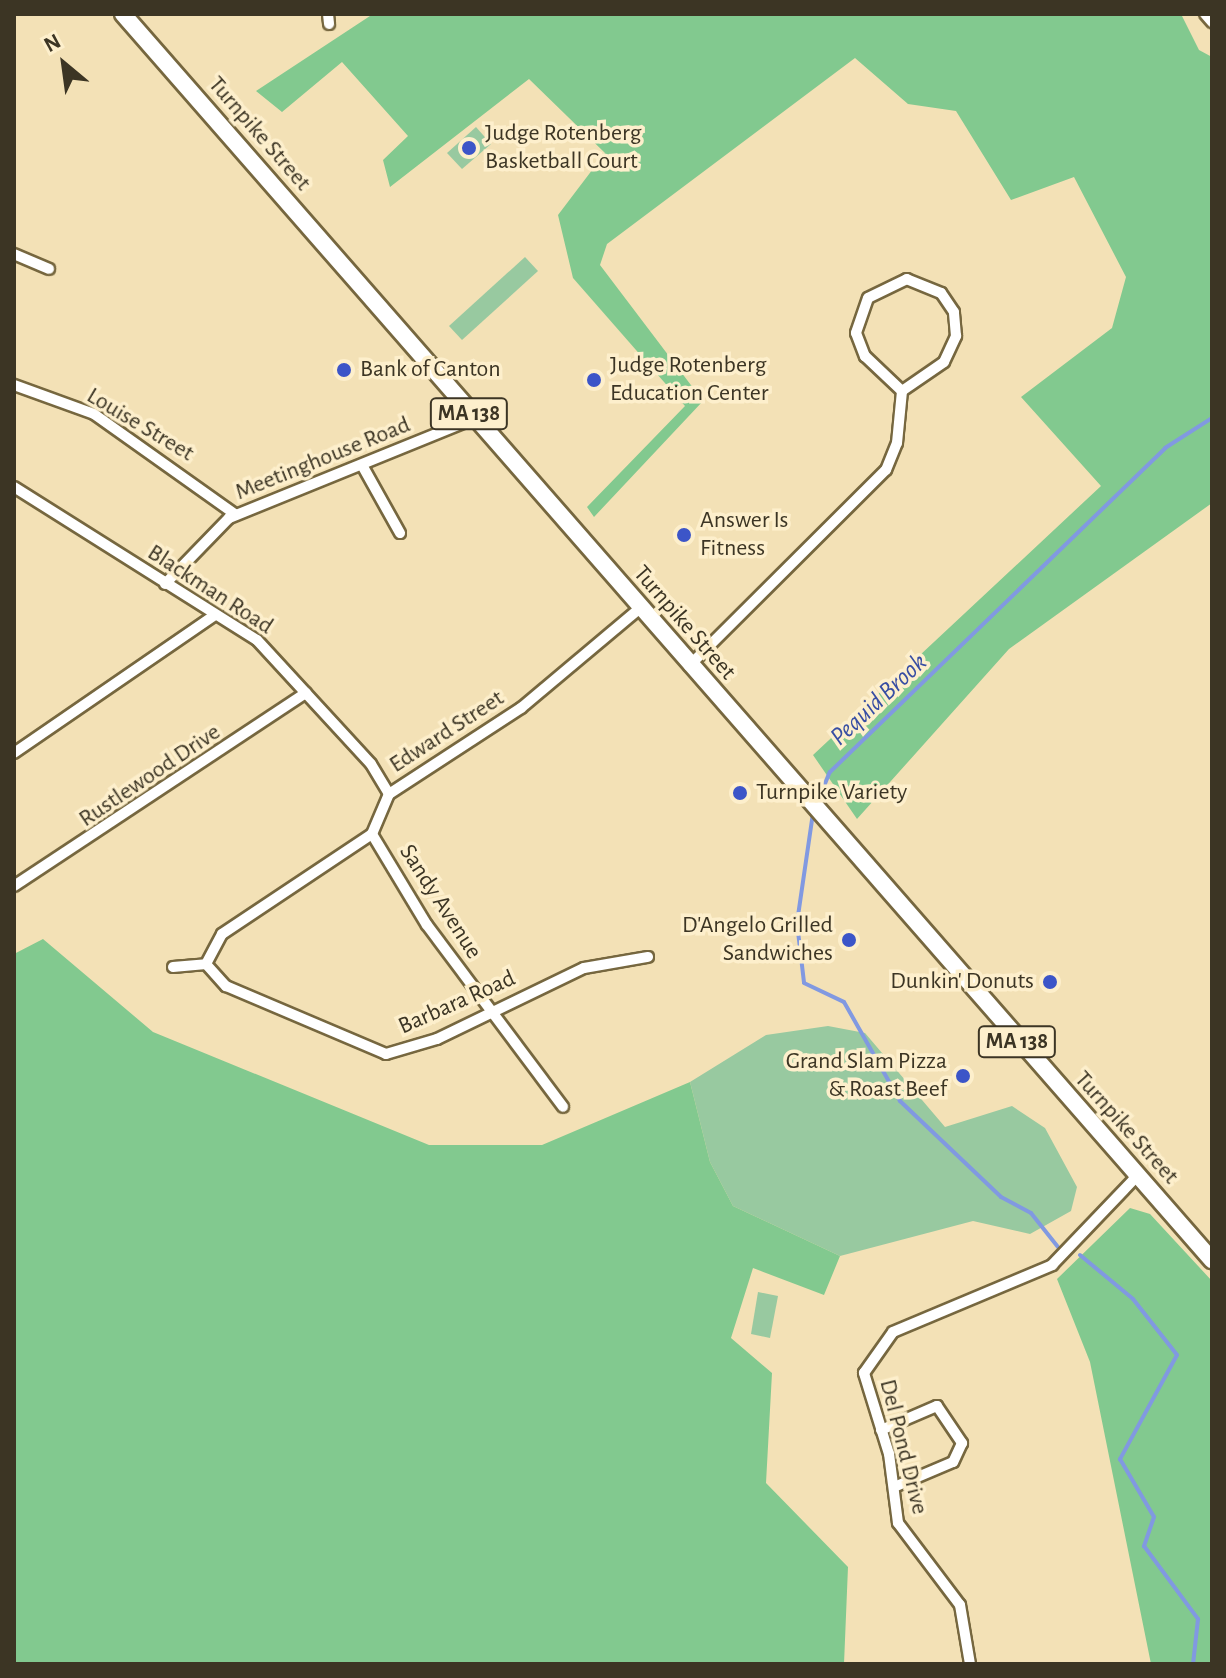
<!DOCTYPE html>
<html>
<head>
<meta charset="utf-8">
<style>
	body { margin:0 }
	#map { position:relative; width:1226px; height:1678px; overflow:hidden; background:#f3e1b6; font-family:"Alegreya Sans",sans-serif }
	div>[style] { position:absolute }
	.green>* { inset:0; background:#98c9a0 }
	.forest>* { inset:0; background:#82c98f }
	.stream>* { height:4px; margin:-2px; padding:0 2px; transform-origin:2px; border-radius:2px; background:#8199e1 }
	.roads { filter:drop-shadow(2px 0 #76673f) drop-shadow(-2px 0 #76673f) drop-shadow(0 2px #76673f) drop-shadow(0 -2px #76673f) }
	.minor>* { height:10px; margin:-5px; padding:0 5px; transform-origin:5px; border-radius:5px; background:#fff }
	.primary>* { height:16px; margin:-8px; padding:0 8px; transform-origin:8px; border-radius:8px; background:#fff }
	.dots>* { width:22px; height:22px; translate:-50% -50%; box-sizing:border-box; border:4px solid #fdefcc; border-radius:50% }
	span { translate:-50% -50%; white-space:nowrap; text-align:center; line-height:1.15; -webkit-text-stroke:7px #fdefcc; paint-order:stroke }
	.shield-label span { padding:2px 6px; background:#fdefcc; border:2px solid; border-radius:6px; -webkit-text-stroke-width:0 }
	.shield-label { font-size:22px; color:#3c3524; font-weight:700 }
	.street-label { font-size:24px; color:#3c3524 }
	.poi-label { font-size:24px; color:#3c3524 }
	.left { translate:0 -50%; text-align:left }
	.right { translate:-100% -50%; text-align:right }
	.water-label { font-size:26px; color:#384ea3; font-style:italic }
	.frame { position:absolute; inset:0; border:16px solid #3c3524; pointer-events:none }
	.north { position:absolute; left:24px; top:24px; width:80px; height:80px; -webkit-text-stroke:6px #fdefcc; paint-order:stroke; rotate:331deg; font-size:22px; font-weight:700; line-height:32px; text-align:center; color:#3c3524 }
	.north::after { content:''; display:block; margin:auto; width:28px; height:36px; background:#3c3524; clip-path:polygon(50% 0,100% 100%,50% 72%,0 100%) }
</style>
</head>
<body>
<div id="map">
	<div class="green">
		<div style="clip-path:polygon(476px 127px,491px 144px,462px 169px,447px 153px)"></div>
		<div style="clip-path:polygon(525px 257px,538px 271px,462px 340px,449px 326px)"></div>
		<div style="clip-path:polygon(828px 1026px,865px 1033px,945px 1127px,1012px 1106px,1045px 1128px,1077px 1187px,1071px 1211px,1030px 1234px,973px 1221px,840px 1256px,733px 1206px,710px 1162px,690px 1082px,766px 1035px)"></div>
		<div style="clip-path:polygon(758px 1292px,778px 1296px,770px 1338px,751px 1334px)"></div>
	</div>
	<div class="forest">
		<div style="clip-path:polygon(373px 14px,1181px 14px,1199px 50px,1212px 57px,1212px 503px,1009px 649px,857px 819px,813px 755px,1101px 486px,1021px 397px,1112px 328px,1126px 277px,1074px 177px,1011px 200px,956px 111px,908px 104px,855px 58px,607px 244px,600px 265px,703px 401px,594px 517px,587px 507px,685px 406px,573px 278px,558px 215px,605px 153px,529px 79px,390px 187px,383px 160px,408px 136px,342px 62px,282px 112px,256px 91px)"></div>
		<div style="clip-path:polygon(43px 939px,153px 1032px,429px 1145px,542px 1145px,690px 1082px,710px 1162px,733px 1206px,840px 1256px,824px 1295px,753px 1268px,731px 1338px,772px 1373px,766px 1483px,848px 1567px,844px 1664px,14px 1664px,14px 954px)"></div>
		<div style="clip-path:polygon(1130px 1208px,1150px 1214px,1212px 1281px,1212px 1664px,1151px 1664px,1090px 1362px,1057px 1279px)"></div>
	</div>
	<div class="stream">
		<div style="left:818px;top:801px;width:31px;rotate:-68deg"></div>
		<div style="left:830px;top:772px;width:466px;rotate:-44deg"></div>
		<div style="left:1165px;top:448px;width:56px;rotate:-32.6deg"></div>
		<div style="left:813px;top:813px;width:111px;rotate:98.3deg"></div>
		<div style="left:797px;top:923px;width:60px;rotate:83.3deg"></div>
		<div style="left:804px;top:983px;width:44px;rotate:25.4deg"></div>
		<div style="left:844px;top:1002px;width:114px;rotate:60.5deg"></div>
		<div style="left:900px;top:1101px;width:139px;rotate:43.5deg"></div>
		<div style="left:1001px;top:1197px;width:34px;rotate:28deg"></div>
		<div style="left:1031px;top:1213px;width:43px;rotate:51.5deg"></div>
		<div style="left:1080px;top:1255px;width:69px;rotate:39.7deg"></div>
		<div style="left:1133px;top:1299px;width:71px;rotate:51.8deg"></div>
		<div style="left:1177px;top:1355px;width:119px;rotate:118.7deg"></div>
		<div style="left:1120px;top:1459px;width:67px;rotate:59.6deg"></div>
		<div style="left:1154px;top:1517px;width:31px;rotate:109deg"></div>
		<div style="left:1144px;top:1546px;width:91px;rotate:53.5deg"></div>
		<div style="left:1198px;top:1619px;width:45px;rotate:96.3deg"></div>
	</div>
	<div class="roads">
		<div class="minor">
			<div style="left:328px;top:14px;width:10px;rotate:84deg"></div>
			<div style="left:1205px;top:14px;width:11px;rotate:49deg"></div>
			<div style="left:14px;top:254px;width:38px;rotate:23deg"></div>
			<div style="left:14px;top:385px;width:85px;rotate:19.9deg"></div>
			<div style="left:94px;top:414px;width:174px;rotate:35.4deg"></div>
			<div style="left:362px;top:465px;width:78px;rotate:60.8deg"></div>
			<div style="left:14px;top:487px;width:287px;rotate:32.2deg"></div>
			<div style="left:257px;top:640px;width:168px;rotate:47.4deg"></div>
			<div style="left:371px;top:764px;width:35px;rotate:59deg"></div>
			<div style="left:165px;top:584px;width:92px;rotate:-45.9deg"></div>
			<div style="left:229px;top:518px;width:263px;rotate:-22.1deg"></div>
			<div style="left:689px;top:666px;width:278px;rotate:-44.9deg"></div>
			<div style="left:886px;top:470px;width:29px;rotate:-68deg"></div>
			<div style="left:897px;top:443px;width:52px;rotate:-84.5deg"></div>
			<div style="left:902px;top:391px;width:51px;rotate:-34.6deg"></div>
			<div style="left:944px;top:362px;width:29px;rotate:-65deg"></div>
			<div style="left:956px;top:336px;width:24px;rotate:-95deg"></div>
			<div style="left:954px;top:312px;width:23px;rotate:-124deg"></div>
			<div style="left:941px;top:293px;width:37px;rotate:-158deg"></div>
			<div style="left:907px;top:279px;width:43px;rotate:154deg"></div>
			<div style="left:868px;top:298px;width:37px;rotate:109deg"></div>
			<div style="left:856px;top:333px;width:25px;rotate:69deg"></div>
			<div style="left:865px;top:356px;width:51px;rotate:43.4deg"></div>
			<div style="left:14px;top:753px;width:244px;rotate:-34.5deg"></div>
			<div style="left:372px;top:834px;width:106px;rotate:58.9deg"></div>
			<div style="left:427px;top:925px;width:227px;rotate:53.2deg"></div>
			<div style="left:14px;top:886px;width:350px;rotate:-33.5deg"></div>
			<div style="left:206px;top:964px;width:30px;rotate:48deg"></div>
			<div style="left:226px;top:986px;width:174px;rotate:23deg"></div>
			<div style="left:386px;top:1054px;width:53px;rotate:-16.4deg"></div>
			<div style="left:437px;top:1039px;width:163px;rotate:-25.8deg"></div>
			<div style="left:584px;top:968px;width:65px;rotate:-9.8deg"></div>
			<div style="left:173px;top:967px;width:33px;rotate:-5deg"></div>
			<div style="left:206px;top:964px;width:34px;rotate:-62deg"></div>
			<div style="left:222px;top:934px;width:180px;rotate:-33.7deg"></div>
			<div style="left:372px;top:834px;width:43px;rotate:-67deg"></div>
			<div style="left:389px;top:794px;width:158px;rotate:-33.1deg"></div>
			<div style="left:521px;top:708px;width:155px;rotate:-40deg"></div>
			<div style="left:881px;top:1430px;width:61px;rotate:-23.2deg"></div>
			<div style="left:937px;top:1406px;width:45px;rotate:56deg"></div>
			<div style="left:962px;top:1443px;width:21px;rotate:115deg"></div>
			<div style="left:953px;top:1462px;width:64px;rotate:157deg"></div>
			<div style="left:970px;top:1664px;width:60px;rotate:-99.6deg"></div>
			<div style="left:960px;top:1605px;width:103px;rotate:-127.1deg"></div>
			<div style="left:898px;top:1523px;width:70px;rotate:-97.4deg"></div>
			<div style="left:889px;top:1454px;width:85px;rotate:-107.2deg"></div>
			<div style="left:864px;top:1373px;width:50px;rotate:-54.7deg"></div>
			<div style="left:893px;top:1332px;width:173px;rotate:-22.8deg"></div>
			<div style="left:1052px;top:1265px;width:123px;rotate:-46.3deg"></div>
		</div>
		<div class="primary">
			<div style="left:123px;top:14px;width:1655px;rotate:48.85deg"></div>
		</div>
	</div>
	<div class="dots">
		<div style="left:469px;top:148px;background:#3c55c8"></div>
		<div style="left:344px;top:370px;background:#3c55c8"></div>
		<div style="left:594px;top:380px;background:#3c55c8"></div>
		<div style="left:684px;top:535px;background:#3c55c8"></div>
		<div style="left:740px;top:793px;background:#3c55c8"></div>
		<div style="left:849px;top:940px;background:#3c55c8"></div>
		<div style="left:1050px;top:982px;background:#3c55c8"></div>
		<div style="left:963px;top:1076px;background:#3c55c8"></div>
	</div>
	<div class="shield-label">
		<span style="left:469px;top:414px">MA 138</span>
		<span style="left:1017px;top:1042px">MA 138</span>
	</div>
	<div class="street-label">
		<span style="left:259px;top:134px;rotate:49deg">Turnpike Street</span>
		<span style="left:140px;top:425px;rotate:31deg">Louise Street</span>
		<span style="left:323px;top:459px;rotate:-22deg">Meetinghouse Road</span>
		<span style="left:210px;top:590px;rotate:33deg">Blackman Road</span>
		<span style="left:684px;top:623px;rotate:49deg">Turnpike Street</span>
		<span style="left:447px;top:732px;rotate:-33deg">Edward Street</span>
		<span style="left:150px;top:776px;rotate:-34deg">Rustlewood Drive</span>
		<span style="left:440px;top:902px;rotate:57deg">Sandy Avenue</span>
		<span style="left:457px;top:1003px;rotate:-24deg">Barbara Road</span>
		<span style="left:1126px;top:1128px;rotate:48deg">Turnpike Street</span>
		<span style="left:903px;top:1447px;rotate:76deg">Del Pond Drive</span>
	</div>
	<div class="poi-label">
		<span class="left" style="left:485px;top:148px">Judge Rotenberg<br>Basketball Court</span>
		<span class="left" style="left:610px;top:380px">Judge Rotenberg<br>Education Center</span>
		<span class="left" style="left:360px;top:370px">Bank of Canton</span>
		<span class="left" style="left:700px;top:535px">Answer Is<br>Fitness</span>
		<span class="left" style="left:756px;top:793px">Turnpike Variety</span>
		<span class="right" style="left:833px;top:940px">D'Angelo Grilled<br>Sandwiches</span>
		<span class="right" style="left:1034px;top:982px">Dunkin' Donuts</span>
		<span class="right" style="left:947px;top:1076px">Grand Slam Pizza<br>&amp; Roast Beef</span>
	</div>
	<div class="water-label">
		<span style="left:879px;top:700px;rotate:-43deg">Pequid Brook</span>
	</div>
	<div class="frame"></div>
	<div class="north">N</div>
</div>
</body>
</html>
